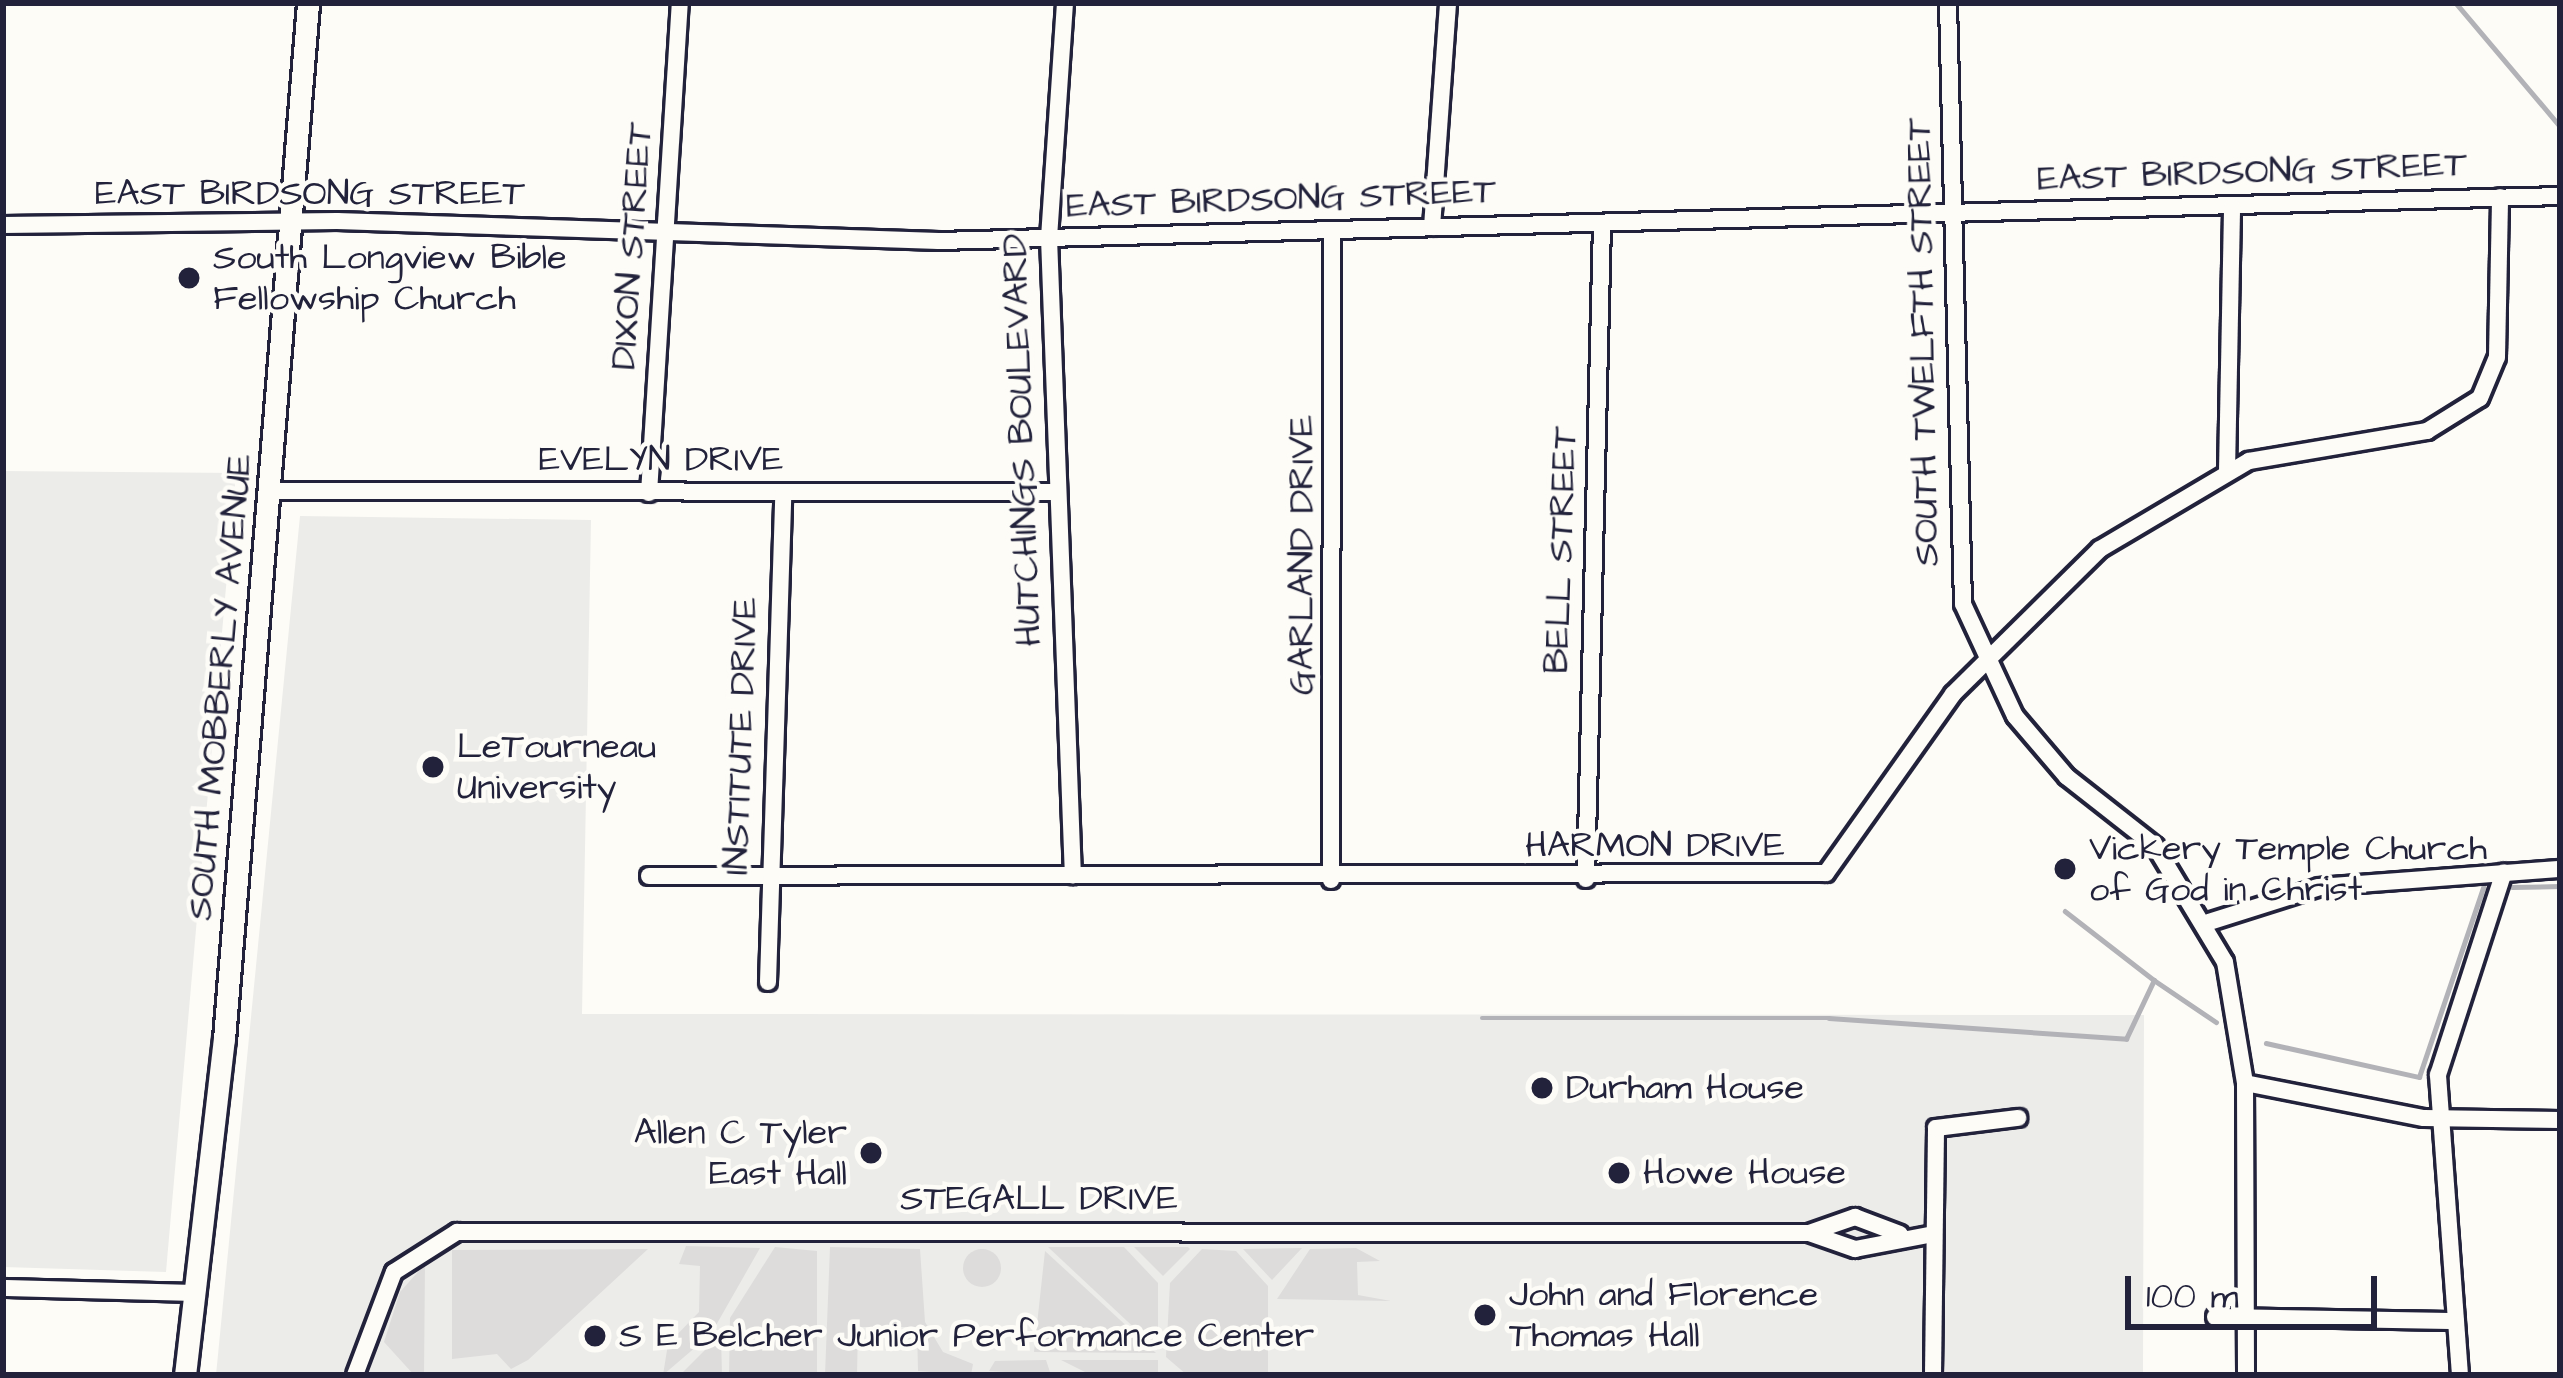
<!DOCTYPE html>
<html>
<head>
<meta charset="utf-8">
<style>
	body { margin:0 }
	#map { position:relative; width:2563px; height:1378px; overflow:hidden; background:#fdfcf7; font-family:"Architects Daughter",sans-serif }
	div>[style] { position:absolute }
	.built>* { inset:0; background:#ecece9 }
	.green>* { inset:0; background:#dddcdb }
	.round { border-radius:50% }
	.stream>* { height:4.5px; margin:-2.25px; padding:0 2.25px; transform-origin:2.25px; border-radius:2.25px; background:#b2b2b7 }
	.roads { filter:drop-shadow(3px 0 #22223b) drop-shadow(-3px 0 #22223b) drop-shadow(0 3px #22223b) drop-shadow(0 -3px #22223b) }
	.minor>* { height:16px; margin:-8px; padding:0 8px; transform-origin:8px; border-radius:8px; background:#fdfcf7 }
	.major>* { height:21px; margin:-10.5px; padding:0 10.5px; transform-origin:10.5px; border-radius:10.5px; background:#fdfcf7 }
	.dots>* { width:33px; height:33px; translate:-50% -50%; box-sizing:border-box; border:6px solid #fdfcf7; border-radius:50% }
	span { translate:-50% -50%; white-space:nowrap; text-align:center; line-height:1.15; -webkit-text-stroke:9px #fdfcf7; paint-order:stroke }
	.street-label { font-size:36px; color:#22223b }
	.poi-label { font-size:36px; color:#22223b }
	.left { translate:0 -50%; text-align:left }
	.right { translate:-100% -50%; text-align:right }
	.frame { position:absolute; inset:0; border:6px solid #22223b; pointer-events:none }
	.scale { position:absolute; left:2125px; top:1276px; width:252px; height:54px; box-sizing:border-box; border:6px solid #22223b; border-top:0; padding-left:15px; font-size:36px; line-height:42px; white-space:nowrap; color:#22223b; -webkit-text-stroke:9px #fdfcf7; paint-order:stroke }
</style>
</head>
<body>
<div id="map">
	<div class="built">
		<div style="clip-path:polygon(3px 471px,236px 473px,166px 1272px,3px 1267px)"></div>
		<div style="clip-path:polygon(300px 516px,591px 520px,582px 1014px,2144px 1015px,2143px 1375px,216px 1375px)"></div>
	</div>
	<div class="green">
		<div style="clip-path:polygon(686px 1246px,760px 1248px,711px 1334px,663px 1375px,668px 1344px,699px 1312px,700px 1266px,679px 1264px)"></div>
		<div style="clip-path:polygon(775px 1247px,817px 1251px,817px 1375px,729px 1375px,730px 1318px)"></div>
		<div style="clip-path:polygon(830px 1247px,920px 1249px,925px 1322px,943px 1352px,973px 1364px,971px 1375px,918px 1371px,917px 1327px,858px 1327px,857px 1375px,825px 1375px)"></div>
		<div style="clip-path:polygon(1048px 1247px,1124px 1247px,1158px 1283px,1158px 1350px)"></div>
		<div style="clip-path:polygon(1134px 1247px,1188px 1247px,1190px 1249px,1163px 1276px)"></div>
		<div style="clip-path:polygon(1302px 1248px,1272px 1280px,1243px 1249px)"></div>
		<div style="clip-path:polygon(1356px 1248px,1380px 1261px,1357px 1262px,1358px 1295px,1391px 1301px,1277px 1299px,1310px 1249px)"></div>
		<div class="round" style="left:963px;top:1249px;width:38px;height:38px"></div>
		<div style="clip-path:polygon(648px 1249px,528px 1360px,511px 1369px,497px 1354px,452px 1359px,452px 1250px)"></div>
		<div style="clip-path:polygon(1202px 1249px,1236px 1251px,1268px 1286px,1268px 1375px,1187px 1375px,1166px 1357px,1170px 1283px)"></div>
		<div style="clip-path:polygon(1045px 1251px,1156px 1353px,1034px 1352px)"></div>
		<div style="clip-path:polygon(425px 1264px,424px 1375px,414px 1375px,384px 1342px,400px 1292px)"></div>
		<div style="clip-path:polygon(721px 1337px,722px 1375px,680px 1375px,717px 1338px)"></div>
		<div style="clip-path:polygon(1046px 1360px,1051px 1375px,989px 1371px,995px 1361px)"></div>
		<div style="clip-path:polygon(1061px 1360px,1158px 1360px,1158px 1375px,1091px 1375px)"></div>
	</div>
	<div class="stream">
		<div style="left:2456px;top:3px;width:161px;rotate:49.8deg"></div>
		<div style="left:2512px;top:887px;width:48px;rotate:-1.2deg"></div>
		<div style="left:2065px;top:911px;width:113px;rotate:37.8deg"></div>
		<div style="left:1482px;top:1018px;width:347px"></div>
		<div style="left:1829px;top:1018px;width:298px;rotate:4deg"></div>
		<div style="left:2126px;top:1039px;width:65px;rotate:-64.6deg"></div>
		<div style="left:2154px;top:980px;width:75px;rotate:34.1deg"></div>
		<div style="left:2266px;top:1043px;width:157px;rotate:12.5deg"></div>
		<div style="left:2419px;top:1077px;width:200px;rotate:-71.3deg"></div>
	</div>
	<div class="roads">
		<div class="minor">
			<div style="left:1065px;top:3px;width:236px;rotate:93.9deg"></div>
			<div style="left:1049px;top:238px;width:638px;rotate:87.85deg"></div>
			<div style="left:1948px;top:3px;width:601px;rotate:88.57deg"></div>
			<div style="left:1963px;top:604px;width:123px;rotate:65.1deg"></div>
			<div style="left:2015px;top:716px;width:80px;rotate:49.6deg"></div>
			<div style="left:2067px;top:777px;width:112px;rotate:38.1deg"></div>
			<div style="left:2155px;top:846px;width:135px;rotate:58.9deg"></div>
			<div style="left:2225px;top:962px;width:123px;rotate:80.6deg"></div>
			<div style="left:2245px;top:1083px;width:292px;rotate:89.8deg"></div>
			<div style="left:3px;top:225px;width:334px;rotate:-0.7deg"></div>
			<div style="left:337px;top:221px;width:602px;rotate:1.9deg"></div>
			<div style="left:939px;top:241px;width:1622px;rotate:-1.59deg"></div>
			<div style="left:1432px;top:227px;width:225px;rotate:-85.9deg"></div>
			<div style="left:2227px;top:471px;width:264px;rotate:-88.9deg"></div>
			<div style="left:270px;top:491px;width:782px;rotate:0.07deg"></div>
			<div style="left:649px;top:493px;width:491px;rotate:-86.4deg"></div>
			<div style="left:649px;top:876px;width:1177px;rotate:-0.15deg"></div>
			<div style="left:1826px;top:873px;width:219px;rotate:-54.6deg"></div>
			<div style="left:1953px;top:694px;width:206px;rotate:-44.6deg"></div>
			<div style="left:2100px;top:549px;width:173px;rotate:-30.6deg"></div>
			<div style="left:2249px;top:461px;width:181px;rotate:-9.6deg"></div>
			<div style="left:2427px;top:431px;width:62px;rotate:-31.9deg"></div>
			<div style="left:2480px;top:398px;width:44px;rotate:-67.5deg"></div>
			<div style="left:2497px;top:357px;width:160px;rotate:-88.9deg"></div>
			<div style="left:1586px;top:879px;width:656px;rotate:-88.6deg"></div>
			<div style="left:1331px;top:880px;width:650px;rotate:-89.91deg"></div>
			<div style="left:2209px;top:922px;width:116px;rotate:-17.5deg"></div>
			<div style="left:2320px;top:887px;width:241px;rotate:-4.3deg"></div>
			<div style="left:768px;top:982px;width:490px;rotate:-88.2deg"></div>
			<div style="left:2245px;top:1083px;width:182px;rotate:11.1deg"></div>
			<div style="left:2424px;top:1118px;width:136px;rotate:0.8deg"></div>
			<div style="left:1809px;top:1233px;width:49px;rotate:19.2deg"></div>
			<div style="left:1855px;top:1249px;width:80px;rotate:-10.8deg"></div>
			<div style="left:3px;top:1288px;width:193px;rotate:1.5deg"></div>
			<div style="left:2215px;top:1317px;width:241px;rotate:1deg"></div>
			<div style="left:355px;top:1375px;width:110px;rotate:-69.3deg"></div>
			<div style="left:394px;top:1272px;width:75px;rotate:-32.4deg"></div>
			<div style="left:457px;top:1232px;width:1352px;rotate:0.04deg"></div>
			<div style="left:1809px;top:1233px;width:49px;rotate:-19.2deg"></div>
			<div style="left:1855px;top:1217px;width:48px;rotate:20.7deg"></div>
			<div style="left:1933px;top:1375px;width:247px;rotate:-89.3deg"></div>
			<div style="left:1936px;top:1128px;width:83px;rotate:-7deg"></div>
			<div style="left:2460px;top:1375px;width:301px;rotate:-94.2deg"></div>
			<div style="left:2438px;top:1075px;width:213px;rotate:-72deg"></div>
		</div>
		<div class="major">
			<div style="left:185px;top:1375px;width:338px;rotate:-83.4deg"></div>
			<div style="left:224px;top:1039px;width:1039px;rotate:-85.36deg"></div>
		</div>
	</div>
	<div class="dots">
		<div style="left:189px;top:278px;background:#22223b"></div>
		<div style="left:433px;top:767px;background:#22223b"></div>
		<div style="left:2065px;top:869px;background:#22223b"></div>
		<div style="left:1542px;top:1088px;background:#22223b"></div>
		<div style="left:871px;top:1153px;background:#22223b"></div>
		<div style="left:1619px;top:1173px;background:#22223b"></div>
		<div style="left:1485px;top:1315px;background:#22223b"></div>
		<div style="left:595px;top:1336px;background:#22223b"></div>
	</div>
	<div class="street-label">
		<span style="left:2252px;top:172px;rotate:-2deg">EAST BIRDSONG STREET</span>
		<span style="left:310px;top:194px">EAST BIRDSONG STREET</span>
		<span style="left:1281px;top:199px;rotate:-2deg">EAST BIRDSONG STREET</span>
		<span style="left:632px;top:246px;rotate:-86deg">DIXON STREET</span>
		<span style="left:1923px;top:342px;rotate:-91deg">SOUTH TWELFTH STREET</span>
		<span style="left:1022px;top:440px;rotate:-92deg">HUTCHINGS BOULEVARD</span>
		<span style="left:661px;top:460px">EVELYN DRIVE</span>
		<span style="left:1561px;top:550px;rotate:-88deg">BELL STREET</span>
		<span style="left:1302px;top:555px;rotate:-90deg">GARLAND DRIVE</span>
		<span style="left:220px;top:687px;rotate:-85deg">SOUTH MOBBERLY AVENUE</span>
		<span style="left:741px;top:736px;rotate:-88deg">INSTITUTE DRIVE</span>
		<span style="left:1655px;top:846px">HARMON DRIVE</span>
		<span style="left:1039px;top:1199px">STEGALL DRIVE</span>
	</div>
	<div class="poi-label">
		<span class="left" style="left:213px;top:278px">South Longview Bible<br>Fellowship Church</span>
		<span class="left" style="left:457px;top:767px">LeTourneau<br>University</span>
		<span class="left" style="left:2089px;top:869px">Vickery Temple Church<br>of God in Christ</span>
		<span class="left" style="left:1566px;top:1088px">Durham House</span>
		<span class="right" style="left:847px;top:1153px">Allen C Tyler<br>East Hall</span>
		<span class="left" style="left:1643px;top:1173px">Howe House</span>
		<span class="left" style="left:1509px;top:1315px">John and Florence<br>Thomas Hall</span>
		<span class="left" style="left:619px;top:1336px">S E Belcher Junior Performance Center</span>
	</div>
	<div class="frame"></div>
	<div class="scale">100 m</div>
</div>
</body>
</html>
